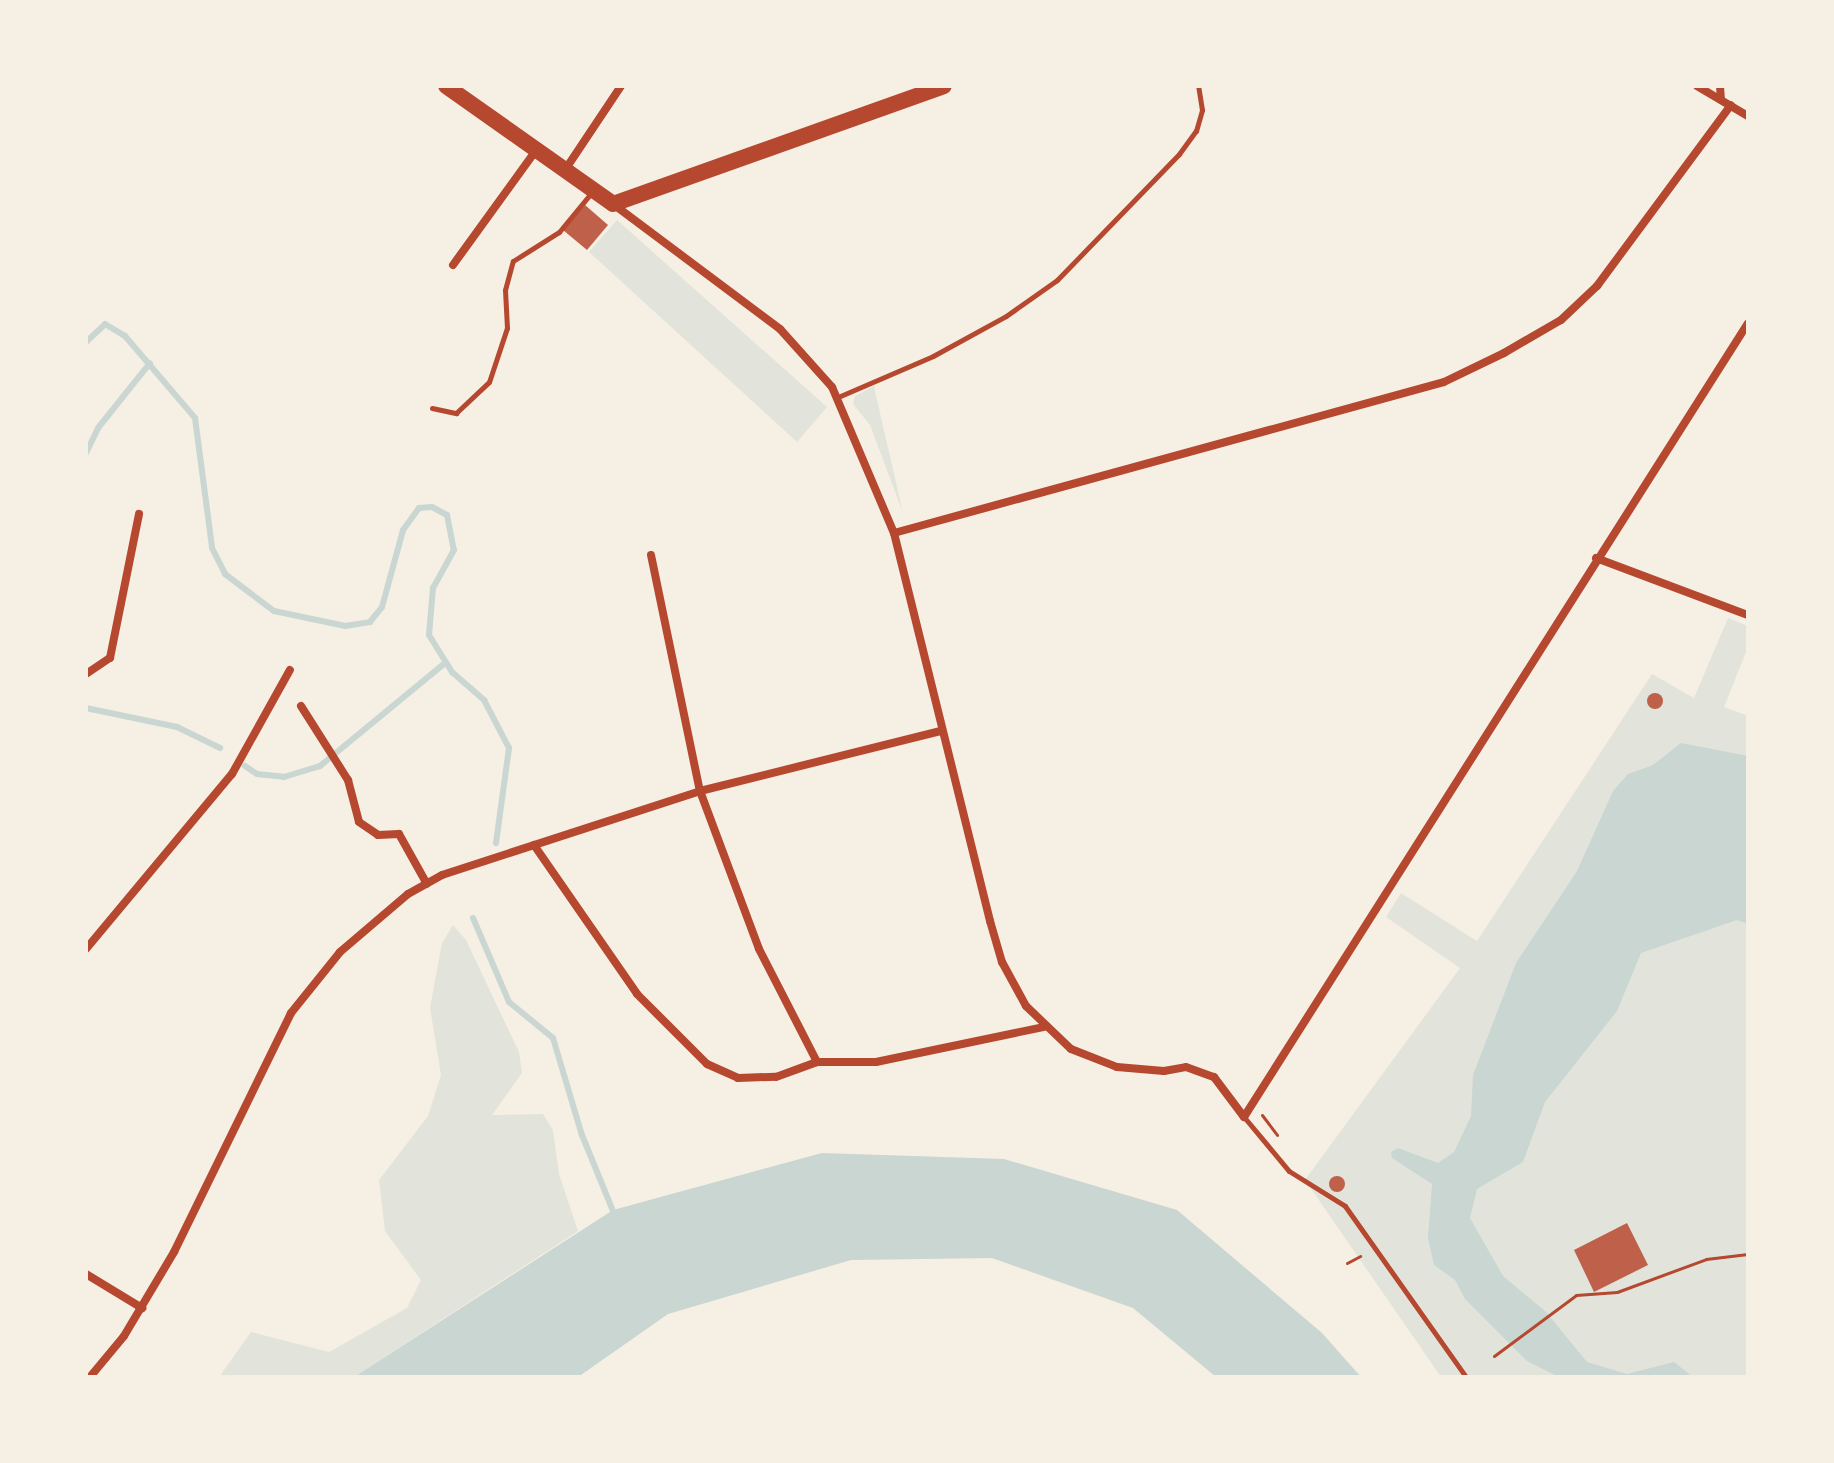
<!DOCTYPE html>
<html>
<head>
<meta charset="utf-8">
<style>
	body { margin:0 }
	#map { position:relative; width:1834px; height:1463px; overflow:hidden; background:#f6efe4; font-family:Manrope,sans-serif }
	div>[style] { position:absolute }
	.green>* { inset:0; background:#e2e4dc }
	.water>* { inset:0; background:#c9d6d2 }
	.stream>* { height:6px; margin:-3px; padding:0 3px; transform-origin:3px; border-radius:3px; background:#c9d6d2 }
	.building>* { inset:0; background:#bf614a }
	.round { border-radius:50% }
	.path>* { height:3px; margin:-1.5px; padding:0 1.5px; transform-origin:1.5px; border-radius:1.5px; background:#b5482f }
	.service>* { height:5px; margin:-2.5px; padding:0 2.5px; transform-origin:2.5px; border-radius:2.5px; background:#b5482f }
	.minor>* { height:8px; margin:-4px; padding:0 4px; transform-origin:4px; border-radius:4px; background:#b5482f }
	.trunk>* { height:16px; margin:-8px; padding:0 8px; transform-origin:8px; border-radius:8px; background:#b5482f }
	span { translate:-50% -50%; white-space:nowrap; text-align:center; line-height:1.15; -webkit-text-stroke:8px #f6efe4; paint-order:stroke }
	.frame { position:absolute; inset:0; border:88px solid #f6efe4; pointer-events:none }
</style>
</head>
<body>
<div id="map">
	<div class="green">
		<div style="clip-path:polygon(617px 220px,827px 407px,797px 442px,589px 252px)"></div>
		<div style="clip-path:polygon(874px 386px,874px 387px,903px 513px,870px 425px,853px 404px,855px 396px)"></div>
		<div style="clip-path:polygon(1728px 618px,1748px 626px,1748px 647px,1724px 707px,1748px 716px,1748px 1377px,1441px 1377px,1305px 1180px,1460px 968px,1386px 917px,1401px 893px,1477px 941px,1652px 674px,1694px 698px)"></div>
		<div style="clip-path:polygon(453px 925px,466px 940px,519px 1052px,522px 1073px,492px 1115px,543px 1114px,553px 1130px,559px 1174px,578px 1231px,354px 1377px,219px 1377px,251px 1332px,329px 1352px,407px 1308px,421px 1280px,385px 1231px,379px 1180px,428px 1116px,441px 1075px,430px 1008px,442px 943px)"></div>
	</div>
	<div class="water">
		<div style="clip-path:polygon(1681px 743px,1748px 756px,1748px 924px,1737px 920px,1641px 953px,1617px 1011px,1545px 1102px,1523px 1162px,1477px 1189px,1470px 1218px,1503px 1276px,1546px 1312px,1587px 1362px,1627px 1374px,1674px 1362px,1693px 1377px,1559px 1377px,1527px 1361px,1465px 1299px,1455px 1280px,1434px 1265px,1428px 1238px,1432px 1184px,1392px 1158px,1391px 1152px,1398px 1148px,1438px 1163px,1454px 1152px,1471px 1116px,1473px 1075px,1516px 963px,1577px 871px,1613px 791px,1628px 774px,1653px 765px)"></div>
		<div style="clip-path:polygon(822px 1153px,1004px 1159px,1177px 1210px,1322px 1333px,1361px 1377px,1216px 1377px,1133px 1308px,992px 1258px,851px 1260px,668px 1314px,578px 1377px,354px 1377px,613px 1210px)"></div>
	</div>
	<div class="stream">
		<div style="left:86px;top:342px;width:26px;rotate:-43deg"></div>
		<div style="left:105px;top:324px;width:23px;rotate:31deg"></div>
		<div style="left:125px;top:336px;width:108px;rotate:49.5deg"></div>
		<div style="left:195px;top:418px;width:131px;rotate:82.5deg"></div>
		<div style="left:212px;top:548px;width:29px;rotate:63deg"></div>
		<div style="left:225px;top:574px;width:61px;rotate:37.1deg"></div>
		<div style="left:274px;top:611px;width:73px;rotate:11.9deg"></div>
		<div style="left:345px;top:626px;width:25px;rotate:-9deg"></div>
		<div style="left:370px;top:622px;width:19px;rotate:-51deg"></div>
		<div style="left:382px;top:607px;width:80px;rotate:-74.7deg"></div>
		<div style="left:403px;top:530px;width:27px;rotate:-54deg"></div>
		<div style="left:419px;top:508px;width:13px;rotate:-4deg"></div>
		<div style="left:432px;top:507px;width:17px;rotate:28deg"></div>
		<div style="left:447px;top:515px;width:36px;rotate:79deg"></div>
		<div style="left:454px;top:550px;width:43px;rotate:118.9deg"></div>
		<div style="left:433px;top:588px;width:47px;rotate:94.9deg"></div>
		<div style="left:429px;top:635px;width:44px;rotate:58.1deg"></div>
		<div style="left:452px;top:672px;width:43px;rotate:41.2deg"></div>
		<div style="left:484px;top:700px;width:54px;rotate:62.5deg"></div>
		<div style="left:509px;top:748px;width:96px;rotate:97.8deg"></div>
		<div style="left:86px;top:453px;width:28px;rotate:-64deg"></div>
		<div style="left:98px;top:428px;width:83px;rotate:-51.3deg"></div>
		<div style="left:86px;top:708px;width:93px;rotate:11.8deg"></div>
		<div style="left:177px;top:727px;width:48px;rotate:26deg"></div>
		<div style="left:245px;top:766px;width:14px;rotate:34deg"></div>
		<div style="left:257px;top:774px;width:27px;rotate:6deg"></div>
		<div style="left:284px;top:777px;width:38px;rotate:-17deg"></div>
		<div style="left:320px;top:766px;width:163px;rotate:-39.5deg"></div>
		<div style="left:473px;top:918px;width:91px;rotate:66.8deg"></div>
		<div style="left:509px;top:1002px;width:57px;rotate:39.3deg"></div>
		<div style="left:553px;top:1038px;width:101px;rotate:73.4deg"></div>
		<div style="left:582px;top:1135px;width:87px;rotate:67.8deg"></div>
	</div>
	<div class="building">
		<div style="clip-path:polygon(585px 205px,608px 225px,587px 250px,563px 230px)"></div>
		<div class="round" style="left:1647px;top:693px;width:16px;height:16px"></div>
		<div class="round" style="left:1329px;top:1176px;width:16px;height:16px"></div>
		<div style="clip-path:polygon(1627px 1223px,1648px 1265px,1594px 1292px,1574px 1250px)"></div>
	</div>
	<div class="path">
		<div style="left:1262px;top:1115px;width:25px;rotate:53deg"></div>
		<div style="left:1347px;top:1263px;width:15px;rotate:-28deg"></div>
		<div style="left:1494px;top:1356px;width:102px;rotate:-36.6deg"></div>
		<div style="left:1576px;top:1295px;width:41px;rotate:-4.2deg"></div>
		<div style="left:1617px;top:1292px;width:95px;rotate:-20.3deg"></div>
		<div style="left:1706px;top:1259px;width:42px;rotate:-6.8deg"></div>
	</div>
	<div class="service">
		<div style="left:838px;top:397px;width:103px;rotate:-23.3deg"></div>
		<div style="left:933px;top:356px;width:83px;rotate:-28.7deg"></div>
		<div style="left:1006px;top:316px;width:62px;rotate:-35.2deg"></div>
		<div style="left:1057px;top:280px;width:175px;rotate:-45.9deg"></div>
		<div style="left:1179px;top:154px;width:29px;rotate:-54deg"></div>
		<div style="left:1196px;top:131px;width:22px;rotate:-74deg"></div>
		<div style="left:1202px;top:110px;width:24px;rotate:-99deg"></div>
		<div style="left:432px;top:408px;width:25px;rotate:12deg"></div>
		<div style="left:456px;top:413px;width:45px;rotate:-43.2deg"></div>
		<div style="left:489px;top:382px;width:57px;rotate:-71.6deg"></div>
		<div style="left:507px;top:328px;width:38px;rotate:-93deg"></div>
		<div style="left:505px;top:290px;width:30px;rotate:-75deg"></div>
		<div style="left:513px;top:261px;width:54px;rotate:-32.2deg"></div>
		<div style="left:559px;top:232px;width:52px;rotate:-50.5deg"></div>
		<div style="left:1244px;top:1117px;width:70px;rotate:50.2deg"></div>
		<div style="left:1289px;top:1171px;width:66px;rotate:32deg"></div>
		<div style="left:1345px;top:1206px;width:209px;rotate:54.7deg"></div>
	</div>
	<div class="minor">
		<div style="left:1697px;top:86px;width:59px;rotate:30.5deg"></div>
		<div style="left:1720px;top:86px;width:13px;rotate:86deg"></div>
		<div style="left:565px;top:170px;width:101px;rotate:-56.3deg"></div>
		<div style="left:613px;top:204px;width:209px;rotate:36.8deg"></div>
		<div style="left:780px;top:329px;width:78px;rotate:48.1deg"></div>
		<div style="left:832px;top:387px;width:159px;rotate:67deg"></div>
		<div style="left:894px;top:533px;width:400px;rotate:76.1deg"></div>
		<div style="left:990px;top:921px;width:43px;rotate:73.7deg"></div>
		<div style="left:1002px;top:962px;width:50px;rotate:61.4deg"></div>
		<div style="left:1026px;top:1006px;width:62px;rotate:43.7deg"></div>
		<div style="left:1071px;top:1049px;width:49px;rotate:21.4deg"></div>
		<div style="left:1117px;top:1067px;width:47px;rotate:4.9deg"></div>
		<div style="left:1164px;top:1071px;width:22px;rotate:-10deg"></div>
		<div style="left:1186px;top:1067px;width:30px;rotate:20deg"></div>
		<div style="left:1214px;top:1077px;width:50px;rotate:53.1deg"></div>
		<div style="left:453px;top:265px;width:143px;rotate:-54.1deg"></div>
		<div style="left:894px;top:533px;width:570px;rotate:-15.35deg"></div>
		<div style="left:1444px;top:382px;width:67px;rotate:-25.8deg"></div>
		<div style="left:1504px;top:353px;width:66px;rotate:-30.1deg"></div>
		<div style="left:1561px;top:320px;width:50px;rotate:-43.4deg"></div>
		<div style="left:1597px;top:286px;width:225px;rotate:-53.5deg"></div>
		<div style="left:651px;top:555px;width:241px;rotate:78.3deg"></div>
		<div style="left:700px;top:791px;width:169px;rotate:69.5deg"></div>
		<div style="left:759px;top:949px;width:127px;rotate:62.8deg"></div>
		<div style="left:1596px;top:558px;width:162px;rotate:20.6deg"></div>
		<div style="left:86px;top:674px;width:29px;rotate:-34deg"></div>
		<div style="left:110px;top:658px;width:147px;rotate:-78.6deg"></div>
		<div style="left:301px;top:706px;width:88px;rotate:57.6deg"></div>
		<div style="left:348px;top:780px;width:43px;rotate:75.3deg"></div>
		<div style="left:359px;top:822px;width:23px;rotate:34deg"></div>
		<div style="left:378px;top:835px;width:21px;rotate:-3deg"></div>
		<div style="left:399px;top:834px;width:57px;rotate:60.8deg"></div>
		<div style="left:534px;top:845px;width:181px;rotate:55.3deg"></div>
		<div style="left:637px;top:994px;width:99px;rotate:45deg"></div>
		<div style="left:707px;top:1064px;width:34px;rotate:24deg"></div>
		<div style="left:738px;top:1078px;width:38px;rotate:-2deg"></div>
		<div style="left:776px;top:1077px;width:44px;rotate:-20.1deg"></div>
		<div style="left:817px;top:1062px;width:59px"></div>
		<div style="left:876px;top:1062px;width:172px;rotate:-11.8deg"></div>
		<div style="left:86px;top:949px;width:228px;rotate:-50.2deg"></div>
		<div style="left:232px;top:774px;width:119px;rotate:-60.9deg"></div>
		<div style="left:1244px;top:1117px;width:940px;rotate:-57.59deg"></div>
		<div style="left:86px;top:1274px;width:66px;rotate:31.3deg"></div>
		<div style="left:90px;top:1377px;width:53px;rotate:-50.3deg"></div>
		<div style="left:124px;top:1336px;width:98px;rotate:-59.2deg"></div>
		<div style="left:174px;top:1252px;width:266px;rotate:-63.9deg"></div>
		<div style="left:291px;top:1013px;width:78px;rotate:-51.2deg"></div>
		<div style="left:340px;top:952px;width:89px;rotate:-40.5deg"></div>
		<div style="left:408px;top:894px;width:39px;rotate:-29deg"></div>
		<div style="left:442px;top:875px;width:271px;rotate:-18deg"></div>
		<div style="left:700px;top:791px;width:248px;rotate:-14deg"></div>
	</div>
	<div class="trunk">
		<div style="left:446px;top:86px;width:204px;rotate:35.2deg"></div>
		<div style="left:613px;top:204px;width:351px;rotate:-19.6deg"></div>
	</div>
	<div class="frame"></div>
</div>
</body>
</html>
